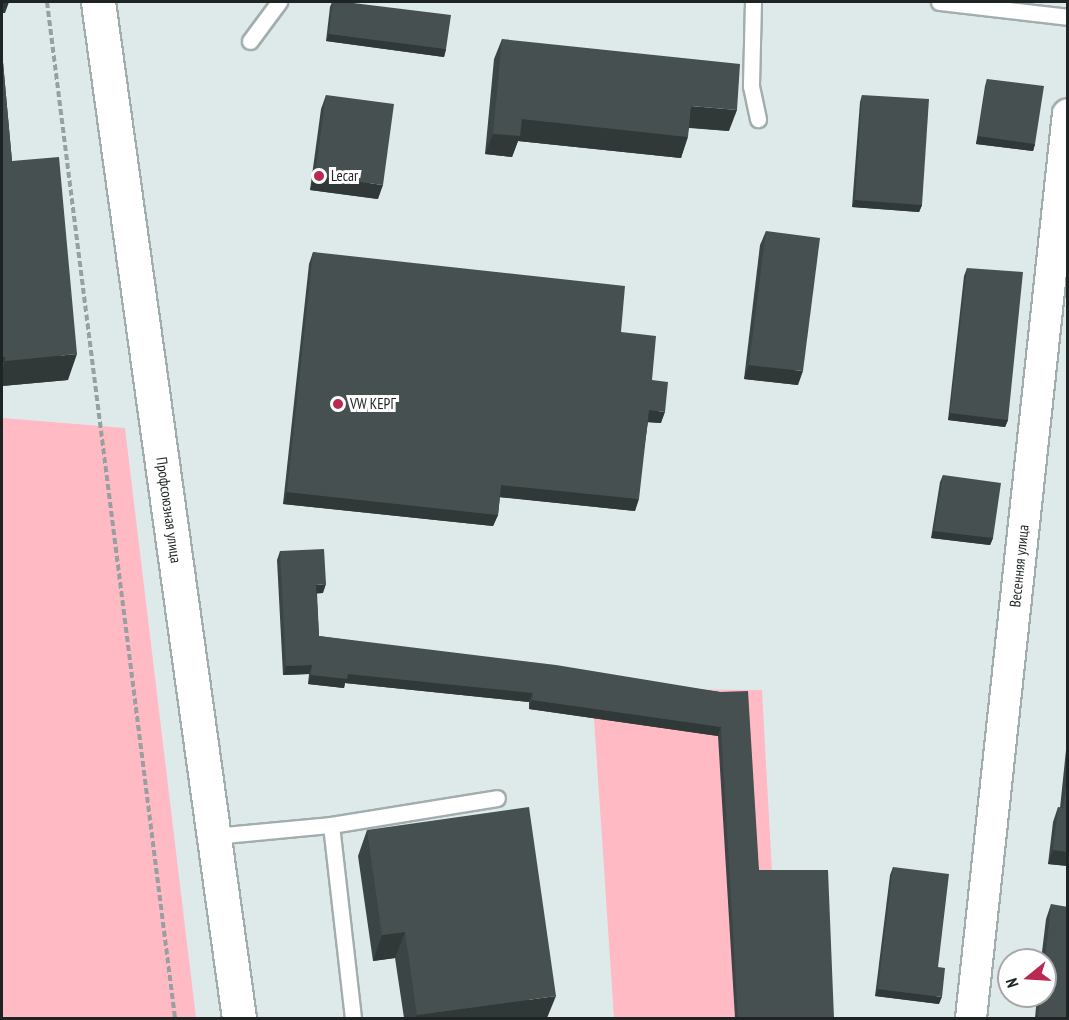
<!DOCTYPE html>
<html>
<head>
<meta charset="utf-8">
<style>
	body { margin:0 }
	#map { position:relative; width:1069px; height:1020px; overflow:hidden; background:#deeaea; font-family:"PT Sans Narrow",sans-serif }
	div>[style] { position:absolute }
	.green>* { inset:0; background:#ffbac3 }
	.path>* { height:4px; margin-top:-2px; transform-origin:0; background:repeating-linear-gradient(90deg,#96a0a0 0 6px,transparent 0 9px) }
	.roads { filter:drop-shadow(2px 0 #a2adad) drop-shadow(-2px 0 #a2adad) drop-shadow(0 2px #a2adad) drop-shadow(0 -2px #a2adad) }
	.lane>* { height:15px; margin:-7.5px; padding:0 7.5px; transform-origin:7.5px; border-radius:7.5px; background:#fff }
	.street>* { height:30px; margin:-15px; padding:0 15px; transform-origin:15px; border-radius:15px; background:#fff }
	.secondary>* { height:33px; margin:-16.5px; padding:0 16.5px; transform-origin:16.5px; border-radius:16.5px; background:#fff }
	.wall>* { inset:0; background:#3c4545 }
	.shaded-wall>* { inset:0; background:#313838 }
	.building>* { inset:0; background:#465050 }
	.dots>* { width:16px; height:16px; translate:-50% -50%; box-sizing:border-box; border:3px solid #fff; border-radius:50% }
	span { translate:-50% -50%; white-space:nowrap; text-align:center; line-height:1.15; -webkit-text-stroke:6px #fff; paint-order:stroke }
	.poi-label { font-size:15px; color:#1e2323 }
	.left { translate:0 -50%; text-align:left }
	.street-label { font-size:15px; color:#1e2323 }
	.frame { position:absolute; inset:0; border:3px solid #1e2323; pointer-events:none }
	.north { position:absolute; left:997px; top:948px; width:60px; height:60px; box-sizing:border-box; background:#fff; border:2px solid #a5a7a7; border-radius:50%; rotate:252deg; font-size:16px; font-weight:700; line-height:24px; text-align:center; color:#1e2323 }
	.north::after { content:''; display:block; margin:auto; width:21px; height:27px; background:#b92952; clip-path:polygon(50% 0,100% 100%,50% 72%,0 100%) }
</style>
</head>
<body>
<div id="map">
	<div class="green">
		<div style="clip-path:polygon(2px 418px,125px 428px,196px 1018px,2px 1018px)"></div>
		<div style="clip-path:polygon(592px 689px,762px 690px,780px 1018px,614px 1018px)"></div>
	</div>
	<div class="path">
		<div style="left:47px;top:2px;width:1024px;rotate:82.82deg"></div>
	</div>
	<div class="roads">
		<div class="lane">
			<div style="left:753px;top:2px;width:84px;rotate:91.4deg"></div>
			<div style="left:751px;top:86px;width:34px;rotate:78deg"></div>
			<div style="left:939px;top:2px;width:130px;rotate:6.6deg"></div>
			<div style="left:250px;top:41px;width:49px;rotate:-53.4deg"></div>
			<div style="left:331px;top:825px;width:168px;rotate:-9.2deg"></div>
			<div style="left:214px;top:836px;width:118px;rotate:-5.4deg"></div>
			<div style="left:331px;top:825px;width:194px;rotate:83.5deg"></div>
		</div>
		<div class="street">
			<div style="left:971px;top:1018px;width:909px;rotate:-83.88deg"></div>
		</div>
		<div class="secondary">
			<div style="left:98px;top:2px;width:1026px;rotate:82.1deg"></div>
		</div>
	</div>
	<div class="wall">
		<div style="clip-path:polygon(332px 2px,446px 49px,444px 57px,326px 41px,330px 7px)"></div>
		<div style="clip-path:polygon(502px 39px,729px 131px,689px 128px,681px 158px,518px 141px,512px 157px,485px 154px,494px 59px)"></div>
		<div style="clip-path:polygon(2px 51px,12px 161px,68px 380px,2px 386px)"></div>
		<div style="clip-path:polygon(987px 79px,1035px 144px,1033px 151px,976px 144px,985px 86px)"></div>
		<div style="clip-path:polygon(326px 95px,378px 199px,310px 190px,321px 109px)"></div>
		<div style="clip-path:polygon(862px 95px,922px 205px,919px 212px,852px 207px,860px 102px)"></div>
		<div style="clip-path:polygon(766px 231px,798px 385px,744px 379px,760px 245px)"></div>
		<div style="clip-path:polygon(313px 252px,621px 332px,652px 380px,661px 423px,648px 422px,635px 511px,500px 497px,498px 515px,493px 526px,283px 504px,309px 264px)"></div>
		<div style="clip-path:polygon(967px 268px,1008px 420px,1005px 427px,948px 420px,964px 276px)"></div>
		<div style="clip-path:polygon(943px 475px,993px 538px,990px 545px,931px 538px,940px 482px)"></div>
		<div style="clip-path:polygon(280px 551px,323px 593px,317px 593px,319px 636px,720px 692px,759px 870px,834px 1018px,735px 1018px,718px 736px,529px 709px,529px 702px,345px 683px,344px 688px,308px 684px,309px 674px,283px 675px,277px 560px)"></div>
		<div style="clip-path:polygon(1068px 746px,1068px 866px,1048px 864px,1053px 822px,1058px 807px,1060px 808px,1066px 750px)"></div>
		<div style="clip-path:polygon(367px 830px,547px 1018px,404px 1018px,395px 958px,373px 961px,358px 856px)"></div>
		<div style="clip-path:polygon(893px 867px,939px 1004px,875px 996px,890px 875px)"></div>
		<div style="clip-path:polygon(1051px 904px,1068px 1018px,1035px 1018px,1037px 996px,1045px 996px,1045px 960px,1041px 960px,1046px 919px)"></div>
	</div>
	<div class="shaded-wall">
		<div style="clip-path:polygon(2px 2px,9px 2px,5px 13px,2px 13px)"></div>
		<div style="clip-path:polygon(329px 34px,446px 49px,444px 57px,326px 41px)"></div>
		<div style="clip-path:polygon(691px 106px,737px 110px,729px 131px,683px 127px)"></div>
		<div style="clip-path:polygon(522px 119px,688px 137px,681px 158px,518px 141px,512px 157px,485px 154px,493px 134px)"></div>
		<div style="clip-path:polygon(978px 136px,1035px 144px,1033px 151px,976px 144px)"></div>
		<div style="clip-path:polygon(315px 176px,383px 185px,378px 199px,310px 190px)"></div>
		<div style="clip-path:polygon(855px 200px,922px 205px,919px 212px,852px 207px)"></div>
		<div style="clip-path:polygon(77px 354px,68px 380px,2px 386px,2px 371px,5px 361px)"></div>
		<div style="clip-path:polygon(2px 357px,5px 357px,2px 367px)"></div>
		<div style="clip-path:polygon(749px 365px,803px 371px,798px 385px,744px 379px)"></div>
		<div style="clip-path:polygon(649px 410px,665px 412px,661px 423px,645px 422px)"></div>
		<div style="clip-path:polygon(950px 413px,1008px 420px,1005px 427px,948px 420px)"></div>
		<div style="clip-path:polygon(501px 485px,639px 499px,635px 511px,497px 497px)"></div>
		<div style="clip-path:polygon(287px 492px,498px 515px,493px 526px,283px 504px)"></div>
		<div style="clip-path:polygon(934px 531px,993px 538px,990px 545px,931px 538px)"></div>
		<div style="clip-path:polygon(326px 584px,323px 593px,313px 594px,316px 585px)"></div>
		<div style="clip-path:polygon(312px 665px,309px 674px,283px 675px,286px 666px)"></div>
		<div style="clip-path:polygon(348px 674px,533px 693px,529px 702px,345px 683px,344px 688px,308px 684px,311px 675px)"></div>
		<div style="clip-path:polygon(532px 700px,721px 727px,718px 736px,529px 709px)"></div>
		<div style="clip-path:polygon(1053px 850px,1068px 852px,1068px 866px,1048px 864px)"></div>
		<div style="clip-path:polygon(405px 932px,395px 958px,373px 961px,382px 935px)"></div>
		<div style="clip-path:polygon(878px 989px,942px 997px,939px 1004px,875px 996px)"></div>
		<div style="clip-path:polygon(556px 996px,547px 1018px,415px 1018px,417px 1015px)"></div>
	</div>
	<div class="building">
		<div style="clip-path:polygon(333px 2px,345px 2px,451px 15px,446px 49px,329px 34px)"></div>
		<div style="clip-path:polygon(502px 39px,740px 64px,737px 110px,691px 106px,688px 137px,522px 119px,520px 136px,493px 134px)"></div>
		<div style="clip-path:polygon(2px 51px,12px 161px,59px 157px,77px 354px,5px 361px,5px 357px,2px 357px)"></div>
		<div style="clip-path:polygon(987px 79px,1044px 86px,1035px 144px,978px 136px)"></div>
		<div style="clip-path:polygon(326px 95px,394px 104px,383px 185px,315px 176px)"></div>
		<div style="clip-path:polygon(862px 95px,929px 99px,922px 205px,855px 200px)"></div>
		<div style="clip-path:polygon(766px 231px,820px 238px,803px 371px,749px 365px)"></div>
		<div style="clip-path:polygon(313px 252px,625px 286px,621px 332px,656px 336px,652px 380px,668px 382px,665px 412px,649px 410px,639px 499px,501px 485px,498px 515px,287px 492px)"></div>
		<div style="clip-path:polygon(967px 268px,1023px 272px,1008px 420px,950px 413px)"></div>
		<div style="clip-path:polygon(943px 475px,1001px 483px,993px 538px,934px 531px)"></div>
		<div style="clip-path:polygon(324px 549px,326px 584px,316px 585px,319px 636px,556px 665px,720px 692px,748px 691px,759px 870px,828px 870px,834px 1018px,738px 1018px,721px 727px,532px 700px,533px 693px,348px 674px,347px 679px,311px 675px,312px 665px,286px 666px,280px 551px)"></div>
		<div style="clip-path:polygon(1068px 769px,1068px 852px,1053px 850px,1058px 807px,1063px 808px)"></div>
		<div style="clip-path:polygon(529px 807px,556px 996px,417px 1015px,405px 932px,382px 935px,367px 830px)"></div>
		<div style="clip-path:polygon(893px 867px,949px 874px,938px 967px,945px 968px,942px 997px,878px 989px)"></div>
		<div style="clip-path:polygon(1051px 904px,1068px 907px,1068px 1018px,1047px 1018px,1038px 1017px,1041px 996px,1045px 996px,1045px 960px)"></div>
	</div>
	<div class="dots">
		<div style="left:319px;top:176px;background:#b92952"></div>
		<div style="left:338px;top:404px;background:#b92952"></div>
	</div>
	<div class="poi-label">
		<span class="left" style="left:331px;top:176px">Lecar</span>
		<span class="left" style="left:350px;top:404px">VW КЕРГ</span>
	</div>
	<div class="street-label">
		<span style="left:169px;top:510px;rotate:82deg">Профсоюзная улица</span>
		<span style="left:1019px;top:566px;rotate:-84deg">Весенняя улица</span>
	</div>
	<div class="frame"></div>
	<div class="north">N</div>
</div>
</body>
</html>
